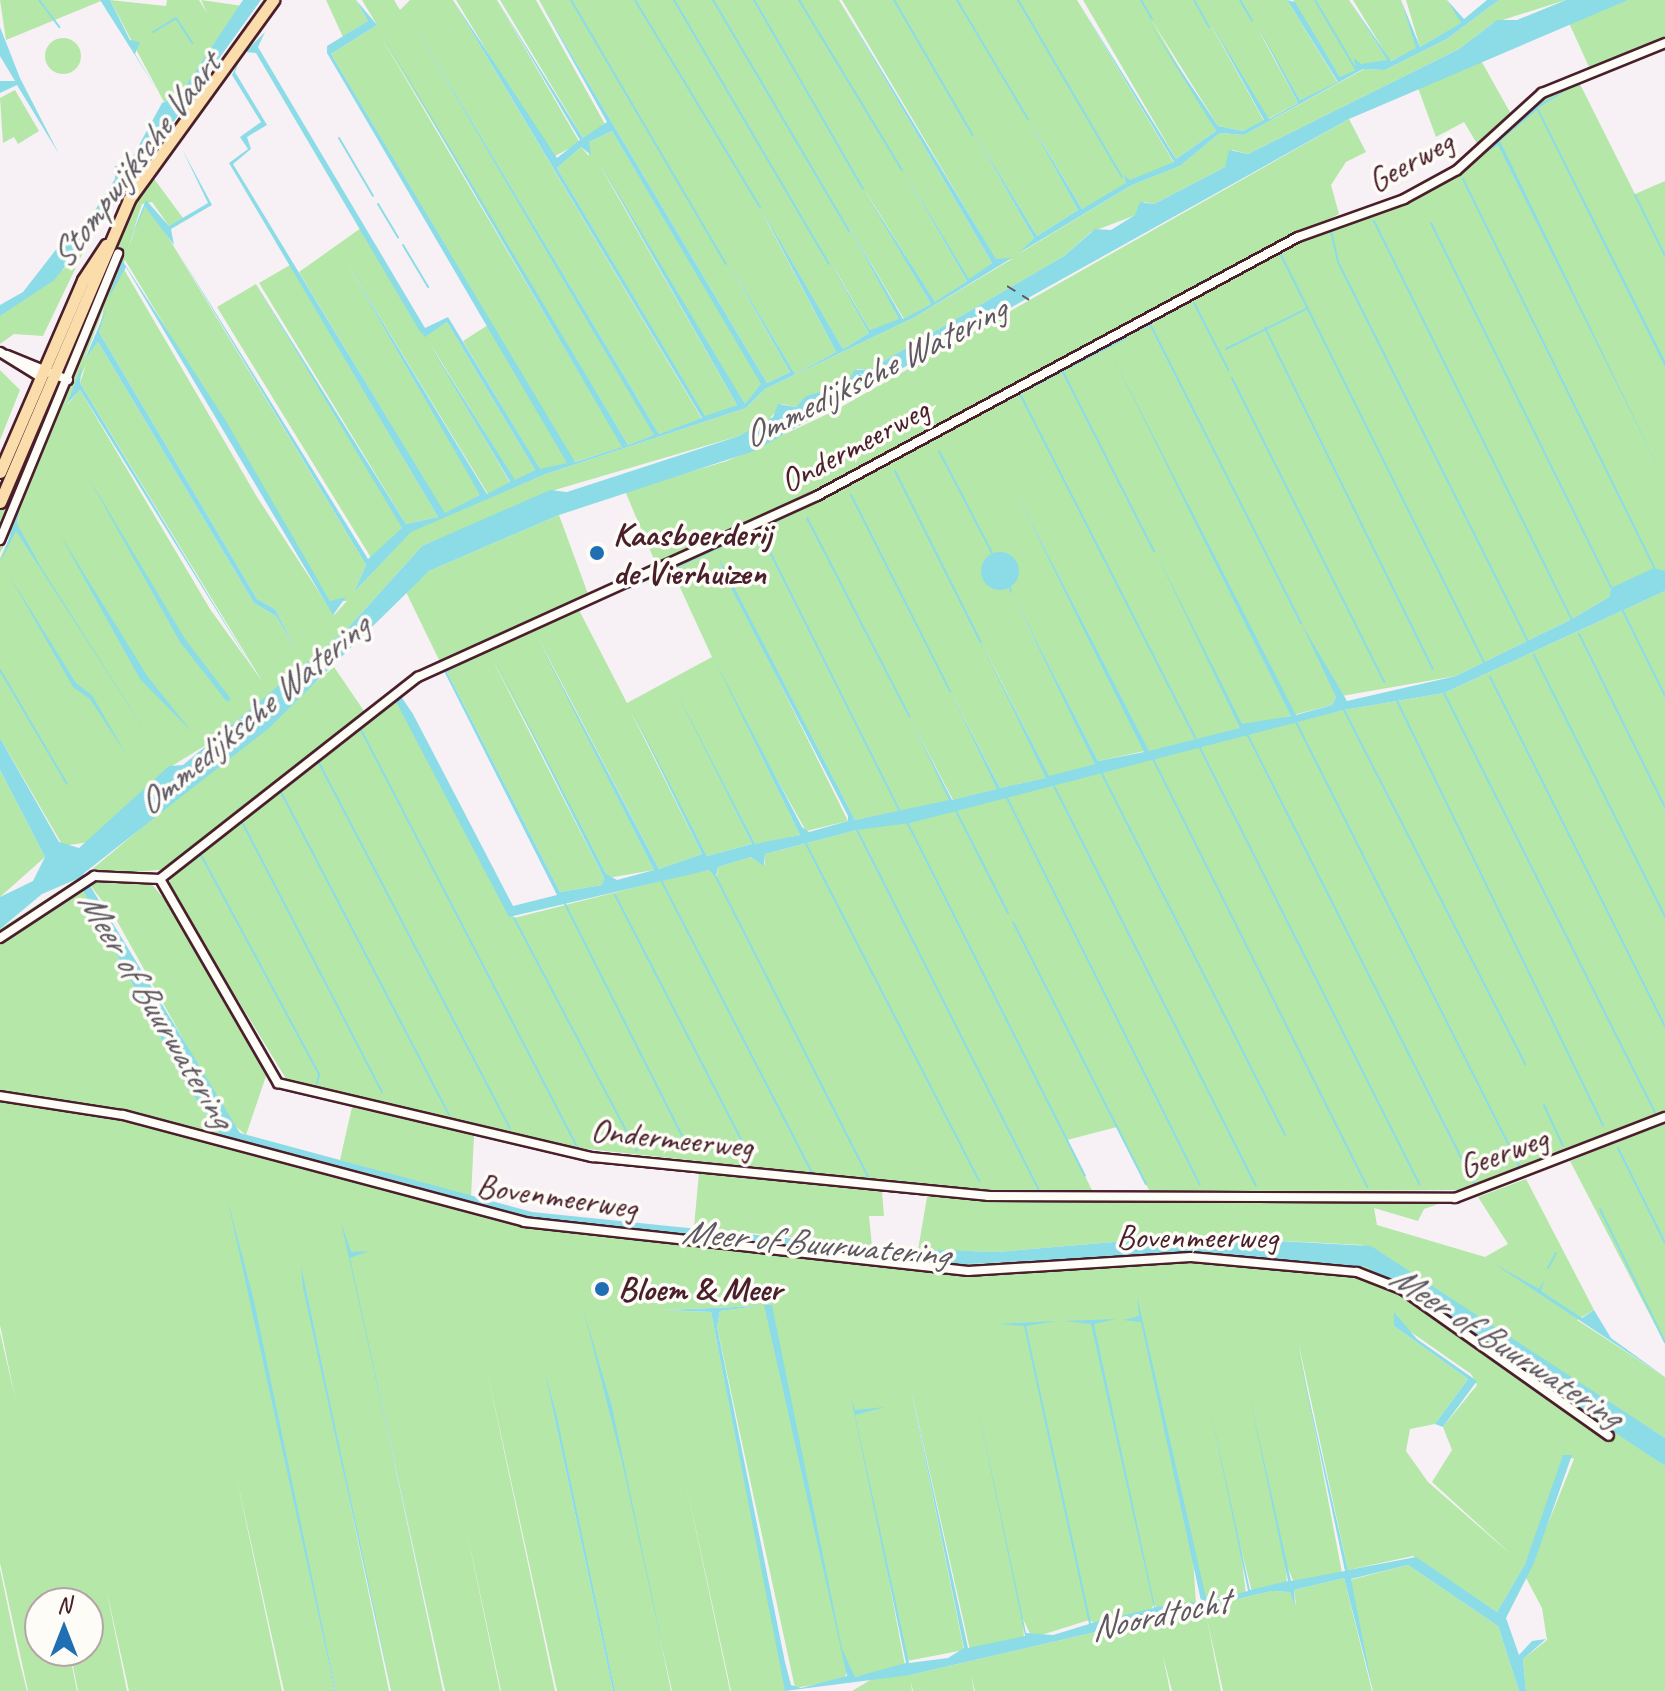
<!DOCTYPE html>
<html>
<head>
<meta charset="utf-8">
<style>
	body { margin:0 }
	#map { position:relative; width:1665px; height:1691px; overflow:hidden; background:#f7f1f6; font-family:Caveat,sans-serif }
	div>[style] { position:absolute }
	.green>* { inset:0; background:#b5e7a8 }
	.round { border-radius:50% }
	.water>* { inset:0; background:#8cdce7 }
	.stream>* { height:2px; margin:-1px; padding:0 1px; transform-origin:1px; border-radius:1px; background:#8cdce7 }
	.ferry>* { height:2px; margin-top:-1px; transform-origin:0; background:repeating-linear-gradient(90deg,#5e5863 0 10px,transparent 0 18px) }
	.roads { filter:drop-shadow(2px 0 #4a1f2b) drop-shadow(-2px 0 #4a1f2b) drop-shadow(0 2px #4a1f2b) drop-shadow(0 -2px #4a1f2b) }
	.minor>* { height:8px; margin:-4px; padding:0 4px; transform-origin:4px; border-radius:4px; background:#fdfcf7 }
	.major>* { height:11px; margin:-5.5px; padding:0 5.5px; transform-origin:5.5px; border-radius:5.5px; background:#fbddab }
	.dots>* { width:22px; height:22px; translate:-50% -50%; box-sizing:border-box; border:4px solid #fdfcf7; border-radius:50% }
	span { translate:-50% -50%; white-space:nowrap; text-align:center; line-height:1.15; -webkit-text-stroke:7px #fdfcf7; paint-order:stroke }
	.street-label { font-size:34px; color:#4a1f2b }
	.poi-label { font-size:34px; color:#4a1f2b; font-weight:700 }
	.left { translate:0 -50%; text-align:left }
	.water-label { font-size:36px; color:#5e5863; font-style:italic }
	.north { position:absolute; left:24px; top:1587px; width:80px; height:80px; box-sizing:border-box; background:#fdfcf7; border:2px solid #b5a4a5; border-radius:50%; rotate:0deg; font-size:22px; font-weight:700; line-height:32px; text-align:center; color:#4a1f2b }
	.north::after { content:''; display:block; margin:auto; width:28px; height:36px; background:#1f6fb2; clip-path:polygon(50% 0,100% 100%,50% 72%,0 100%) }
</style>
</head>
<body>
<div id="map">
	<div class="green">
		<div style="clip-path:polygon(0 0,100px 0,101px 1px,6px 40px)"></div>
		<div style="clip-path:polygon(110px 0,166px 6px,167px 0,199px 0,207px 13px,201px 0,243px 6px,179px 96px,164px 102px)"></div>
		<div style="clip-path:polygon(326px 0,356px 0,368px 21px,343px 37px)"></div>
		<div style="clip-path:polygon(362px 0,394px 0,400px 10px,410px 0,453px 0,702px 419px,659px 434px,407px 13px,655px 435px,628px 445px,378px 32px,623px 447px,574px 462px,331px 54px,377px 25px)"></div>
		<div style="clip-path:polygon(456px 0,497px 0,580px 143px,551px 158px)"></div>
		<div style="clip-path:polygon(500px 0,536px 0,606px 126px,583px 138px)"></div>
		<div style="clip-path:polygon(539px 0,839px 0,992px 263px,969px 280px,902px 169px,967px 281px,935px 303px,864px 189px,931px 304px,904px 319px,845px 220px,900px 320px,870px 330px,830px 261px,869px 333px,843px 349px,760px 208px,836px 352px,795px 374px,727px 261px,790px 372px,767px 383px)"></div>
		<div style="clip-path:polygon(evenodd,842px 0,1077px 0,1174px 163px,1082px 209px,1030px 122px,1078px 210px,1037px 236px,974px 133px,1034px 238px,1020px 253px,1132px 185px,1180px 166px,1220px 133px,1244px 135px,1364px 69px,1385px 70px,1447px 39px,1499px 0,1566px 0,1493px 23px,1459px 49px,1248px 154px,1232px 150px,1225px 167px,1154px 204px,1144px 202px,1136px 215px,1091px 232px,1064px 256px,870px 369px,857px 369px,848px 383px,807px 396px,796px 407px,782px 404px,766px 423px,739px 436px,558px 489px,422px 546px,348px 628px,219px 737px,167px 769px,89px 842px,63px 846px,0 738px,0 558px,22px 512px,0 553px,0 546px,120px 252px,62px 368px,124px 222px,152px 176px,183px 218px,169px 226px,152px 202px,142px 204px,128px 248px,143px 208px,150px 207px,366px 565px,354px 592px,411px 531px,546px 474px,746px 408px,765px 389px,915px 317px,1012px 259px,996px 260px,842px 0,125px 260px,330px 601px,347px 601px,334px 615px,257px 497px,122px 266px,125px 260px,842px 0,104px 307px,99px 332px,257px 599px,275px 609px,298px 653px,276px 616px,254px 603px,98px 342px,85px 358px,104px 307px,842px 0,86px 365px,80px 383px,262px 681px,210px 609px,80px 390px,67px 405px,86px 365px)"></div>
		<div style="clip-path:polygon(1083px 0,1287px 0,1338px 83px,1300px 100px,1258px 29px,1298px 103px,1268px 119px,1210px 23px,1264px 121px,1243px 131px,1218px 126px,1151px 19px,1216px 131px,1176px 159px)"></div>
		<div style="clip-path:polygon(1293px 0,1349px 0,1387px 60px,1340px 77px)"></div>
		<div style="clip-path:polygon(1353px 0,1401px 0,1417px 49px,1390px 61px)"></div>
		<div style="clip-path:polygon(1406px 0,1447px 0,1462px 23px,1420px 47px)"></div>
		<div style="clip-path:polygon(1628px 0,1665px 0,1665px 38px,1589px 67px,1569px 23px)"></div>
		<div class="round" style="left:45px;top:38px;width:36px;height:36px"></div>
		<div style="clip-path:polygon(1479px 57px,1511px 114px,1479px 147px,1464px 122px,1436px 137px,1418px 88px)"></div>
		<div style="clip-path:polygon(1579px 82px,1635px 194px,1665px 181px,1665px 571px,1611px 588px,1609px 597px,1572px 619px,1456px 676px,1336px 697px,1332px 705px,1149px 752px,1011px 483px,1145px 751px,1098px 761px,1011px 593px,1096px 764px,1049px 777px,984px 647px,1047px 778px,1000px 788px,952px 694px,998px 789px,953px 800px,911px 720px,950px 801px,855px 820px,717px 556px,848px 821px,806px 831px,746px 724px,800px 835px,755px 845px,697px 732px,752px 844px,707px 856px,629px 708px,702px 854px,659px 869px,537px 636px,654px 870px,608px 878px,491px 657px,604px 878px,602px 885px,560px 892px,446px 670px,579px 610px,627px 703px,712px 657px,671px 568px,847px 487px,1310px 234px,1446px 182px,1541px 97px)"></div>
		<div style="clip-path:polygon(15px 90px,39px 131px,18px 144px,14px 137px,3px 143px,0 98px)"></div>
		<div style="clip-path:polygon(1349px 119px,1366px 152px,1346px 162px,1331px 185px,1339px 214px,826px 486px,656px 564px,625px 491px,727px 461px,834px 411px)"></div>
		<div style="clip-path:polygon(612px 131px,762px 384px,745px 405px,598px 162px,737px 405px,705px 417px,557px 168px,581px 147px,589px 156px,589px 142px)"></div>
		<div style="clip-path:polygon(361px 228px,425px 336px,447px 322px,535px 470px,515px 481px,429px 342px,510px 483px,488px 494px,346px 262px,481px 496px,445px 514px,299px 272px)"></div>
		<div style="clip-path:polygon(89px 240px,43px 336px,14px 334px,0 344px,0 316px,64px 269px)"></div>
		<div style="clip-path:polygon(290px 265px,438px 517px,406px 524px,259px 283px)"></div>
		<div style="clip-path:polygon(256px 284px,403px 528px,373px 561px,217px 307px)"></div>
		<div style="clip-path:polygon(488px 325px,568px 463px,540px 470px,463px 341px)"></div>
		<div style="clip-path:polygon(0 370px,20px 390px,0 440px)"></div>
		<div style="clip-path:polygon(54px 383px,63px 385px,0 535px,0 508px)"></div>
		<div style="clip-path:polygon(559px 515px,588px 594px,440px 662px,406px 592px,429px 571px)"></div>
		<div style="clip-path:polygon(1665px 591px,1665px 1113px,1465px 1190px,1150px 1192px,1117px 1127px,1067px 1140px,1093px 1192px,983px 1192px,578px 1148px,288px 1082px,169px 887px,171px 876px,394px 695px,514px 918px,688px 874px,709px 870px,717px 876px,718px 867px,751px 857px,765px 865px,765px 854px,857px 830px,1344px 710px,1444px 693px)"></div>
		<div style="clip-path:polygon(334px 667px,364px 711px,171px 869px,84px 876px)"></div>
		<div style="clip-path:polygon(0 770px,45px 857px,0 897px)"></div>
		<div style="clip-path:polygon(97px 878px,150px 882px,169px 905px,266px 1076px,246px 1135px,229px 1121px,117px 921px,88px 882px)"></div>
		<div style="clip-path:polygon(evenodd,77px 879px,184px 1082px,224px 1140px,495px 1214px,944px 1265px,1208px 1253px,1367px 1267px,1393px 1280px,1665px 1466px,1665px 1691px,1526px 1691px,1523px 1659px,1547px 1640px,1542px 1608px,1526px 1578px,1574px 1459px,1566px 1456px,1525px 1564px,1497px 1612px,1413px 1556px,1348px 1570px,1298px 1341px,1342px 1573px,1294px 1583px,1285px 1561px,1287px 1584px,1252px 1592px,1240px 1545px,1246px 1594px,1204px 1600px,1193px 1557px,1196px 1604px,1160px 1611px,1154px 1604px,1149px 1614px,1099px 1625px,1089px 1620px,1032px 1638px,1023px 1619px,1024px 1640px,970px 1650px,910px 1385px,964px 1650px,907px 1661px,882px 1544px,905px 1666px,855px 1677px,847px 1668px,845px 1679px,795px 1688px,717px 1327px,720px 1311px,758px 1306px,664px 1310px,711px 1312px,786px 1691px,731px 1691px,684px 1474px,730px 1691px,672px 1691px,658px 1628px,671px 1691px,615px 1691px,545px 1373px,613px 1691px,557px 1691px,486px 1366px,555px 1691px,501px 1691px,465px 1523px,500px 1691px,445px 1691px,370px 1349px,443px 1691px,391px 1691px,301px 1267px,389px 1691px,336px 1691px,229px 1197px,335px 1691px,284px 1691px,236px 1475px,282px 1691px,129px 1691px,106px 1588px,127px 1691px,78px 1691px,70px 1651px,88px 1651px,88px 1603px,40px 1603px,40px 1651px,69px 1651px,77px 1691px,28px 1691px,0 1563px,0 1332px,16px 1402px,0 1325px,0 929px,77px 879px,1398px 1314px,1398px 1323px,1471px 1374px,1477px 1385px,1443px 1427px,1452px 1450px,1432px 1482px,1514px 1557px,1428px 1482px,1406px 1451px,1410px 1429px,1435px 1424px,1468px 1379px,1394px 1326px,1398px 1314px)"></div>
		<div style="clip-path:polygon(352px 1107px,474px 1135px,471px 1198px,340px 1160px)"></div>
		<div style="clip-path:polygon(1665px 1123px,1665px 1344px,1570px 1161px)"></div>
		<div style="clip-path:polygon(699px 1172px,882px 1191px,884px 1216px,869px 1216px,872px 1246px,694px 1227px)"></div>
		<div style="clip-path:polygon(1526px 1179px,1594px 1310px,1577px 1320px,1665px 1377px,1665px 1438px,1362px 1245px,1186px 1236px,996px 1252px,918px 1250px,927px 1197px,1450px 1200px,1424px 1209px,1418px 1221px,1374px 1208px,1377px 1225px,1485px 1257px,1508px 1244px,1478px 1197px)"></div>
		<div style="clip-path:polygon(1408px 1565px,1498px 1626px,1519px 1691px,1373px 1691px,1350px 1580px)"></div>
		<div style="clip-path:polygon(0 1569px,18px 1655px,27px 1691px,0 1691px)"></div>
		<div style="clip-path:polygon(1344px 1578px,1372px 1691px,1223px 1691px,1207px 1619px,1221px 1691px,1172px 1691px,1163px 1656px,1170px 1691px,975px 1691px,971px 1676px,974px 1691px,913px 1691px,911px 1682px,912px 1691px,852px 1691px,877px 1676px,910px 1675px,1272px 1591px,1290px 1592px,1296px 1605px,1294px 1590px)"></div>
	</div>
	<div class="water">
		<div style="clip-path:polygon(100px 0,110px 0,130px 40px,140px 42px,135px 54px,157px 90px)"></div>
		<div style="clip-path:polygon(243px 0,261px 0,93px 234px,53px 281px,0 316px,0 305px,23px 292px,72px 229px,81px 232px,115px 179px,115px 166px,127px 167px,162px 103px,179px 96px)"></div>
		<div style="clip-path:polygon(evenodd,356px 0,377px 25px,331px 54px,575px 462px,622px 447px,380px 31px,628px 445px,654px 435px,407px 13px,659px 434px,702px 418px,453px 0,557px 158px,580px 140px,497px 0,583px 138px,607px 122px,539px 0,767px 383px,790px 372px,726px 259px,795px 374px,836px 352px,760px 207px,843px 349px,869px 333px,828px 259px,870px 330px,899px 319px,844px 218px,903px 319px,931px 304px,863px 189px,935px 302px,967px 281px,901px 167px,969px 279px,992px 263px,839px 0,996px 259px,1012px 258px,915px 317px,765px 389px,746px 408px,546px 474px,411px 532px,354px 592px,366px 565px,178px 252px,368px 559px,402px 528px,256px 284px,406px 524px,438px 517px,229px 163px,248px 149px,240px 137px,261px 122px,232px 75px,239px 61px,235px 72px,267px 125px,247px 137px,251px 149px,233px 164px,445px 513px,480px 495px,346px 262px,487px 494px,510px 482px,428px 342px,515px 480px,535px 470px,447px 322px,425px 337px,419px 330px,256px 53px,245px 52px,265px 32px,258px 47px,425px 328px,448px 317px,540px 469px,567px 463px,327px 53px,327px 46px,368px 21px,356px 0,612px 131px,761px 384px,745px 404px,599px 162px,737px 405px,705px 416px,557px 168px,581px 147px,591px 155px,589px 142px,612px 131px)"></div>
		<div style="clip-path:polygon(1077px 0,1176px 159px,1216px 131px,1148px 21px,1218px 126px,1243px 131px,1264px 120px,1210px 22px,1269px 119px,1298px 103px,1258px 27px,1300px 100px,1338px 82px,1287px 0,1295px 2px,1340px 77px,1356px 70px,1354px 58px,1361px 64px,1387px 60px,1349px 0,1391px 61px,1416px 48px,1401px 0,1420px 47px,1461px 23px,1447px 0,1464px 19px,1487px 0,1499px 0,1447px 39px,1385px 70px,1363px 69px,1244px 135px,1220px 133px,1180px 166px,1132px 185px,1019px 253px,1034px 238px,973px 131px,1037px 236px,1078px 210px,1028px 119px,1082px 209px,1126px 183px,1124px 175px,1130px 180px,1174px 162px)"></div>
		<div style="clip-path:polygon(1566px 0,1628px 0,1349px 119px,754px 451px,559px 515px,429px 571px,269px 728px,83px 874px,240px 1133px,532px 1212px,883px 1248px,996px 1252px,1186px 1236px,1371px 1246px,1665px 1438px,1665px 1466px,1367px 1267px,1208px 1253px,944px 1265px,745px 1243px,525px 1219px,224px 1140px,184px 1082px,77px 879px,42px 894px,0 929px,0 897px,33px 881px,45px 857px,0 770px,0 738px,59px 842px,79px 848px,169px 766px,183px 765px,348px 628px,422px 546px,550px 490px,567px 492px,739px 436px,773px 417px,778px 404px,796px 407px,806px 396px,848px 383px,854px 370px,870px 369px,1064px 256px,1095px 229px,1111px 230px,1135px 215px,1140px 202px,1154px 204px,1225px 167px,1229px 150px,1248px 154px,1459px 49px,1497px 20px,1517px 20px)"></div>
		<div style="clip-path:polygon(0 27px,20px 78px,59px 154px,17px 85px,0 93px,0 81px,15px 81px,0 56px)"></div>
		<div style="clip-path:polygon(1569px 89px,1538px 108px,1665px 361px,1665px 367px,1537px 110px,1500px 141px,1665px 481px,1498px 145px,1482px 155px,1538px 104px)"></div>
		<div style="clip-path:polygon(182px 149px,212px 205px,171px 229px,174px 245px,145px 207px,127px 247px,146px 200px,169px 226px,208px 203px)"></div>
		<div style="clip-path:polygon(122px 260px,226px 421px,330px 601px,346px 597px,333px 615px,126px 267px,108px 299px)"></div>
		<div style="clip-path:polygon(107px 307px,99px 332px,257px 599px,275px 609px,298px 653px,276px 616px,254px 603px,98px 342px,85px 359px)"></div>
		<div style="clip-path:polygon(1110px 351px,1296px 715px,1332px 705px,1336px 697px,1301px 623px,1347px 701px,1456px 676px,1572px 619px,1609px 597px,1611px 588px,1654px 568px,1665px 571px,1665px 591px,1444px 693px,1344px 710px,910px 823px,857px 830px,765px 854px,764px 866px,751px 857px,718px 867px,716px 877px,709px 870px,509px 917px,394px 698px,398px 692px,413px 714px,513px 906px,557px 895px,443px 669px,519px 636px,447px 672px,560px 892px,602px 885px,604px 878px,493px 656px,606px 874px,617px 880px,654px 870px,536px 636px,659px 869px,702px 854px,630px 707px,707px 856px,752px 844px,671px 681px,755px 844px,800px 835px,713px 657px,802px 827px,809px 832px,848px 821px,848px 816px,725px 576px,718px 556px,855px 820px,949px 800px,909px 716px,952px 800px,997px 789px,950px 691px,1000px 788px,1046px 778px,981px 643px,1049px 776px,1095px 764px,1011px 592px,1098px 761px,1144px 752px,1010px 481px,1149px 751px,1240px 728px,1154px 549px,1242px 724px,1291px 716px)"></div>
		<div style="clip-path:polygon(82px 365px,80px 383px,261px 682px,80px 390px,67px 404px)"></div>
		<div style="clip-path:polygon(87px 475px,185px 639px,231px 699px,227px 702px,180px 642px)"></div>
		<div style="clip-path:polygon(19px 510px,17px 524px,41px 567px,160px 754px,16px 531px,0 563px)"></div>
		<div style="clip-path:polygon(59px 533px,148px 677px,192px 732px,140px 679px)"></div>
		<div class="round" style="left:981px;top:552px;width:38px;height:38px"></div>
		<div style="clip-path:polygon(9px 575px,76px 683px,92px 695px,127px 756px,90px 699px,73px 687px)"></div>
		<div style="clip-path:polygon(227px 1197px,254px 1301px,336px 1691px,335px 1691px)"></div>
		<div style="clip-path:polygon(341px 1222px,351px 1252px,369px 1251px,350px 1258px,445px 1691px)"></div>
		<div style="clip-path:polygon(1493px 1263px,1539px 1289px,1544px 1280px,1541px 1291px,1582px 1318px,1594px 1310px,1611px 1338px,1665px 1377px)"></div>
		<div style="clip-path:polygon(301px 1266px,375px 1613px,391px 1691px,303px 1288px)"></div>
		<div style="clip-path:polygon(1137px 1296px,1207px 1602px,1248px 1591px,1209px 1403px,1250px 1590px,1288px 1581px,1249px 1394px,1291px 1581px,1345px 1571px,1296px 1341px,1348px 1570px,1416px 1557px,1497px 1612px,1525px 1564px,1563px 1455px,1572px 1455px,1534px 1563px,1506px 1618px,1519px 1655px,1532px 1641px,1546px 1639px,1523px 1659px,1526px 1691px,1519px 1691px,1498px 1626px,1408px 1565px,1351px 1579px,1373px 1691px,1344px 1578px,1294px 1590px,1295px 1606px,1290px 1592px,1272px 1591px,910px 1675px,785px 1691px,711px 1312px,664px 1310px,759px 1306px,720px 1311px,717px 1327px,785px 1662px,791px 1685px,801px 1688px,847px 1676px,764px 1305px,772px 1305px,842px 1649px,855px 1677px,906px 1663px,851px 1398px,855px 1410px,885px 1407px,855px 1415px,909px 1663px,948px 1658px,964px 1648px,910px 1385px,968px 1648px,1025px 1636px,974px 1389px,1026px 1633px,1053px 1635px,1089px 1624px,1024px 1326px,996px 1324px,1057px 1321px,1026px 1326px,1091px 1623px,1154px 1608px,1091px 1324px,1064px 1321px,1116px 1319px,1094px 1324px,1155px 1607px,1201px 1601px,1141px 1322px,1123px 1320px,1139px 1316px)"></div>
		<div style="clip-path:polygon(583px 1308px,612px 1407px,672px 1691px,622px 1462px)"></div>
		<div style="clip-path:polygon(1394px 1312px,1417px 1339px,1477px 1381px,1443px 1427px,1435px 1424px,1468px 1379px,1394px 1326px)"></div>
		<div style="clip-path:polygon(545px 1373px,557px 1417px,615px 1691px,613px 1691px)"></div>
	</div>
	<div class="stream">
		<div style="left:39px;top:0;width:34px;rotate:53deg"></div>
		<div style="left:571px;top:0;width:306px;rotate:59.6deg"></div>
		<div style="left:635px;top:0;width:242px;rotate:58.9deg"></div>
		<div style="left:674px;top:0;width:306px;rotate:59.6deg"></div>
		<div style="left:713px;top:0;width:268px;rotate:59.5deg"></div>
		<div style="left:754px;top:0;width:218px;rotate:60deg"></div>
		<div style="left:799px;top:0;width:199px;rotate:58.8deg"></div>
		<div style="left:894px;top:0;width:157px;rotate:59.8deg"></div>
		<div style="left:957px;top:0;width:139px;rotate:59.2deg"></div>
		<div style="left:1018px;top:0;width:205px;rotate:59.6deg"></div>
		<div style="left:1141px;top:0;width:22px;rotate:60deg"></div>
		<div style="left:1194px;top:0;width:31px;rotate:61deg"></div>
		<div style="left:1240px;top:0;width:24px;rotate:60deg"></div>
		<div style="left:1315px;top:0;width:81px;rotate:59.6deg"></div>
		<div style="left:153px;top:32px;width:27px;rotate:-31deg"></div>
		<div style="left:176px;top:18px;width:30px;rotate:57deg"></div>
		<div style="left:339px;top:138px;width:67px;rotate:59.6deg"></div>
		<div style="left:1463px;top:179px;width:433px;rotate:63.8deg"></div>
		<div style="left:1635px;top:195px;width:68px;rotate:63.8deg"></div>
		<div style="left:378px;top:204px;width:39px;rotate:59deg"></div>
		<div style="left:1374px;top:221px;width:445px;rotate:63.6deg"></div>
		<div style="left:1431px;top:223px;width:407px;rotate:63.7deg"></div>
		<div style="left:1331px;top:231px;width:32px;rotate:77deg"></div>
		<div style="left:1338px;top:262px;width:424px;rotate:63.4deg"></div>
		<div style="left:403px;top:245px;width:49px;rotate:59.2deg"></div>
		<div style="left:1281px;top:255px;width:456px;rotate:63.5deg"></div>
		<div style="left:1194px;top:303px;width:76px;rotate:62.8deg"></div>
		<div style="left:1150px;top:324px;width:335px;rotate:63.2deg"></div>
		<div style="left:1265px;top:328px;width:380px;rotate:63.8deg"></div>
		<div style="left:1137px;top:331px;width:51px;rotate:-29.1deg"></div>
		<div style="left:1226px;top:349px;width:89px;rotate:-26.6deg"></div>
		<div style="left:1063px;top:372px;width:201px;rotate:63.1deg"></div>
		<div style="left:1232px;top:378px;width:340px;rotate:63.4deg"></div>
		<div style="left:1020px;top:394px;width:387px;rotate:63deg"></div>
		<div style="left:939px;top:451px;width:115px;rotate:62.5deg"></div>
		<div style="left:895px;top:471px;width:192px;rotate:63.4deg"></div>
		<div style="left:851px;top:495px;width:220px;rotate:63.2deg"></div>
		<div style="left:807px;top:518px;width:223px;rotate:62.7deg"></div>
		<div style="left:773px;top:523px;width:400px;rotate:-27.7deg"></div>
		<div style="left:763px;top:538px;width:304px;rotate:63.4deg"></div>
		<div style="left:656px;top:564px;width:187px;rotate:-24.6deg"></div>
		<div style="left:826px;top:486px;width:405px;rotate:-28.3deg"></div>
		<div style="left:629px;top:588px;width:151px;rotate:-24.2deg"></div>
		<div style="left:1010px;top:588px;width:4px;rotate:76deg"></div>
		<div style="left:1623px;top:611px;width:95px;rotate:63.7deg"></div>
		<div style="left:1579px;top:634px;width:193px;rotate:63.6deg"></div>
		<div style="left:1534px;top:655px;width:293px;rotate:63.4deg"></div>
		<div style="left:0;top:670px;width:132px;rotate:59.6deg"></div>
		<div style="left:1490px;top:677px;width:391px;rotate:63.4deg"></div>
		<div style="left:1444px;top:693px;width:470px;rotate:63.3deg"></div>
		<div style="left:1397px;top:701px;width:472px;rotate:64.1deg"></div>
		<div style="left:1344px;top:710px;width:398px;rotate:62.9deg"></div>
		<div style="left:1296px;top:722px;width:497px;rotate:63.3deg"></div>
		<div style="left:360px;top:728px;width:473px;rotate:62.6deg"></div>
		<div style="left:1247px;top:734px;width:505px;rotate:63.18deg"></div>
		<div style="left:1199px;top:746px;width:491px;rotate:63.3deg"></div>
		<div style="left:1152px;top:757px;width:481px;rotate:63.4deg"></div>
		<div style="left:319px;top:763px;width:412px;rotate:62.4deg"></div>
		<div style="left:1100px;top:770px;width:409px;rotate:63.1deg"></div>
		<div style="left:1052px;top:782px;width:452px;rotate:63.2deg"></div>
		<div style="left:281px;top:792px;width:364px;rotate:62.5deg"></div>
		<div style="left:1007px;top:798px;width:432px;rotate:63.5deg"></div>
		<div style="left:954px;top:807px;width:119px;rotate:63deg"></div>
		<div style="left:906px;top:820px;width:398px;rotate:63.3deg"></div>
		<div style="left:242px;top:822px;width:304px;rotate:62.6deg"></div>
		<div style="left:857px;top:830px;width:406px;rotate:63.2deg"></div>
		<div style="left:806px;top:844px;width:379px;rotate:62.8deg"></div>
		<div style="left:201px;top:855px;width:249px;rotate:61.7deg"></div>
		<div style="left:319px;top:1074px;width:10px;rotate:101deg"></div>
		<div style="left:716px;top:877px;width:340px;rotate:63.1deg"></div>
		<div style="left:662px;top:882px;width:330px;rotate:62.7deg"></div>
		<div style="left:615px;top:895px;width:292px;rotate:62.7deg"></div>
		<div style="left:565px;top:904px;width:267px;rotate:63.2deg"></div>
		<div style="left:514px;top:918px;width:263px;rotate:62.2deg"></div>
		<div style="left:1013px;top:922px;width:294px;rotate:63.1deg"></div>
		<div style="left:1544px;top:1105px;width:45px;rotate:65.1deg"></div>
		<div style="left:1618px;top:1148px;width:106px;rotate:63.7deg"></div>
		<div style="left:1600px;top:1209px;width:148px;rotate:64deg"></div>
		<div style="left:1548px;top:1268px;width:17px;rotate:-62deg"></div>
	</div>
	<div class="ferry">
		<div style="left:1007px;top:286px;width:26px;rotate:32deg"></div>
	</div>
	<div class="roads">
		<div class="minor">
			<div style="left:0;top:352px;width:49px;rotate:31.8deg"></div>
			<div style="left:7px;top:355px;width:66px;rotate:22.3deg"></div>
			<div style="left:0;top:540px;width:310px;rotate:-67.6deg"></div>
			<div style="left:160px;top:879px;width:236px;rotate:60deg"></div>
			<div style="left:278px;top:1083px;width:323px;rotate:13.3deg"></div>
			<div style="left:592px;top:1157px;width:398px;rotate:5.6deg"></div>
			<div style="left:988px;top:1196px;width:467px;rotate:0.2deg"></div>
			<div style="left:1455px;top:1198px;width:225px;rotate:-21.1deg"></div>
			<div style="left:0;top:938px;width:113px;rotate:-33.4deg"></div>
			<div style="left:94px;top:876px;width:66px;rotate:2.6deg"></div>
			<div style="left:160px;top:879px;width:328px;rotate:-38.1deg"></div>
			<div style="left:418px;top:677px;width:438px;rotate:-24.4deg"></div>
			<div style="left:817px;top:496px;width:546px;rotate:-28.3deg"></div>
			<div style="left:1298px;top:237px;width:113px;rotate:-19.7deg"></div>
			<div style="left:1404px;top:199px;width:60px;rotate:-28.7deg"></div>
			<div style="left:1457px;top:170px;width:115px;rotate:-42.2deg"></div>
			<div style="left:1542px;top:93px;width:133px;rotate:-22.1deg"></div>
			<div style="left:0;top:1096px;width:124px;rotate:8.8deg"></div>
			<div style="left:123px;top:1115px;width:415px;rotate:14.9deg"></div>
			<div style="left:524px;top:1222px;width:447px;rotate:6.3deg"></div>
			<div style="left:968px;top:1271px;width:223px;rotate:-3.6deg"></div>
			<div style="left:1191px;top:1257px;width:167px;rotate:5.2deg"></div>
			<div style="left:1357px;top:1272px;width:49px;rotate:21.4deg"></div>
			<div style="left:1403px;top:1290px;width:252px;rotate:35.3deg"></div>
		</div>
		<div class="major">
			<div style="left:0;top:472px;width:209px;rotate:-66.6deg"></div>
			<div style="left:83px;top:280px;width:42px;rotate:-56.7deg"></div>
			<div style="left:0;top:502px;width:329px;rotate:-66.9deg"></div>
			<div style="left:129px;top:199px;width:246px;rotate:-54.1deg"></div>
		</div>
	</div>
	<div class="dots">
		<div style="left:597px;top:553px;background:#1f6fb2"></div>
		<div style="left:602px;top:1289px;background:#1f6fb2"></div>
	</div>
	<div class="street-label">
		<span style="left:1410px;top:161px;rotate:-29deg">Geerweg</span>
		<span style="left:854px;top:445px;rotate:-28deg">Ondermeerweg</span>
		<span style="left:672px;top:1138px;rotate:6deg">Ondermeerweg</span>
		<span style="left:1503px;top:1152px;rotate:-20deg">Geerweg</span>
		<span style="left:557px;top:1196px;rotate:8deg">Bovenmeerweg</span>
		<span style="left:1197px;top:1237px">Bovenmeerweg</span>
	</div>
	<div class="poi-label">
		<span class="left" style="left:613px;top:553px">Kaasboerderij<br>de Vierhuizen</span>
		<span class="left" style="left:618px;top:1289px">Bloem &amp; Meer</span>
	</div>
	<div class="water-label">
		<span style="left:135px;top:161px;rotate:-53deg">Stompwijksche Vaart</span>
		<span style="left:874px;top:373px;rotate:-27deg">Ommedijksche Watering</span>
		<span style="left:253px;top:715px;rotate:-40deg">Ommedijksche Watering</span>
		<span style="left:156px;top:1009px;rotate:59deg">Meer of Buurwatering</span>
		<span style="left:815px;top:1243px;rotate:5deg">Meer of Buurwatering</span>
		<span style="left:1506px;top:1346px;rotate:33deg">Meer of Buurwatering</span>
		<span style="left:1159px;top:1615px;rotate:-12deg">Noordtocht</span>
	</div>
	<div class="north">N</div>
</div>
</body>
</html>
